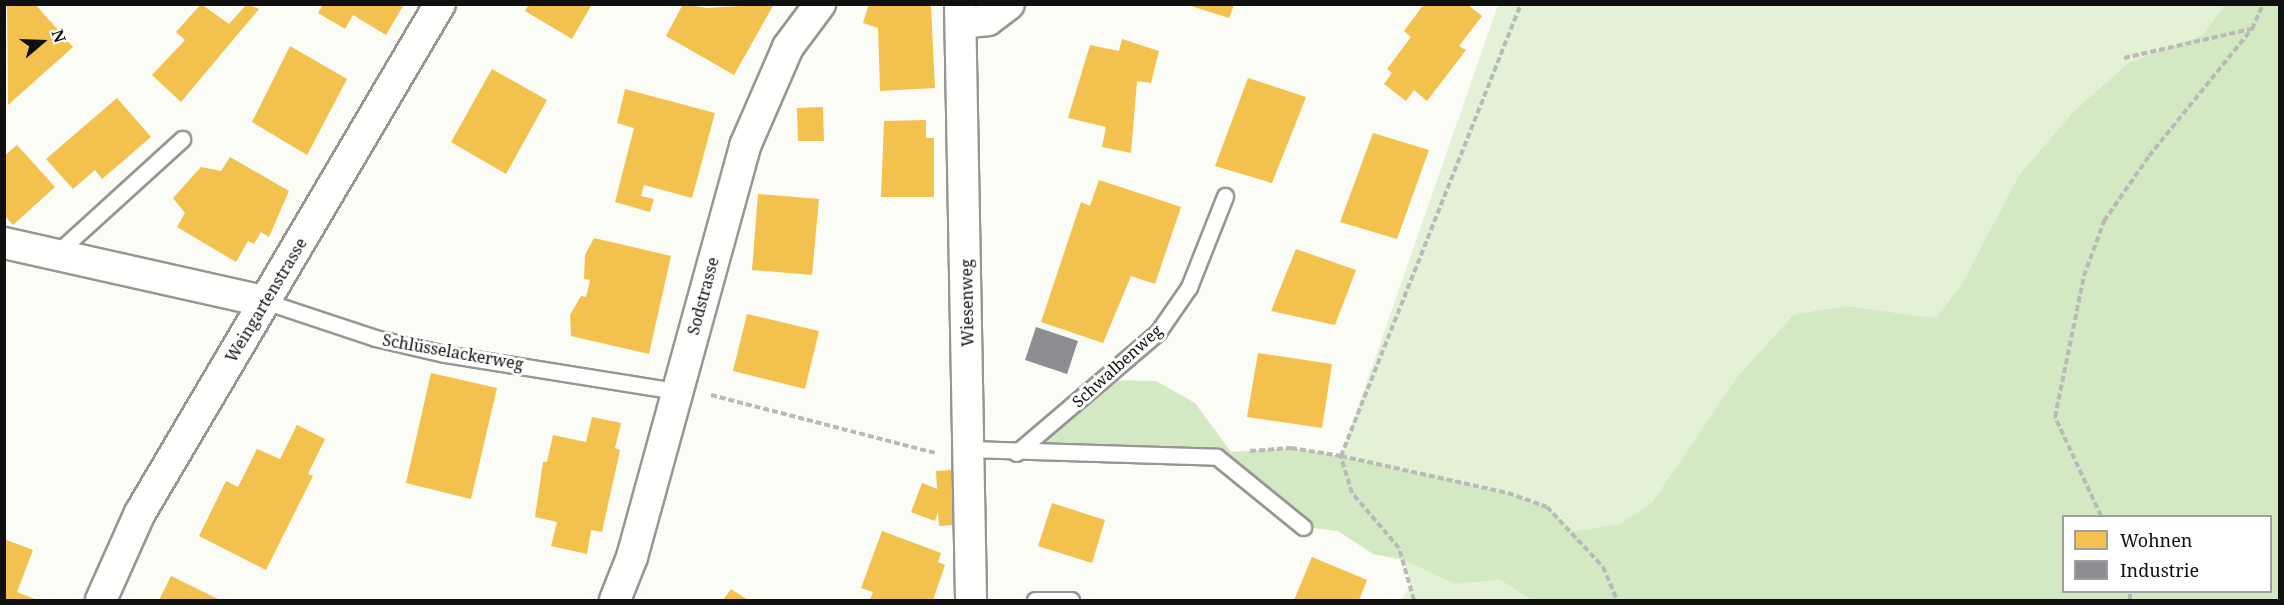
<!DOCTYPE html>
<html>
<head>
<meta charset="utf-8">
<style>
	body { margin:0 }
	#map { position:relative; width:2284px; height:605px; overflow:hidden; background:#fcfcf6; font-family:"Noto Serif",serif }
	div>[style] { position:absolute }
	.green>* { inset:0; background:#e3f2d6 }
	.forest>* { inset:0; background:#d2e9c4 }
	.homes>* { inset:0; background:#f2c14e }
	.industry>* { inset:0; background:#8d8d92 }
	.path>* { height:4px; margin-top:-2px; transform-origin:0; background:repeating-linear-gradient(90deg,#b9b9b8 0 6px,transparent 0 9px) }
	.roads { filter:drop-shadow(2px 0 #969694) drop-shadow(-2px 0 #969694) drop-shadow(0 2px #969694) drop-shadow(0 -2px #969694) }
	.lane>* { height:15px; margin:-7.5px; padding:0 7.5px; transform-origin:7.5px; border-radius:7.5px; background:#fffffe }
	.street>* { height:30px; margin:-15px; padding:0 15px; transform-origin:15px; border-radius:15px; background:#fffffe }
	span { translate:-50% -50%; white-space:nowrap; text-align:center; line-height:1.15; -webkit-text-stroke:6px #fff; paint-order:stroke }
	.street-label { font-size:16px; color:#101010 }
	.frame { position:absolute; inset:0; border:6px solid #101010; pointer-events:none }
	.legend { position:absolute; left:2062px; top:515px; width:210px; height:78px; box-sizing:border-box; background:#fff; border:2px solid #9f9f9f; margin:0; padding:8px 10px; list-style:none; font-size:18px; color:#101010 }
	.legend li { display:flex; align-items:center; gap:12px; height:30px }
	.legend b { width:30px; border:2px solid #9f9f9f }
	.north { position:absolute; left:12px; top:12px; width:60px; height:60px; -webkit-text-stroke:4px #fff; paint-order:stroke; rotate:71deg; font-size:16px; font-weight:700; line-height:24px; text-align:center; color:#101010 }
	.north::after { content:''; display:block; margin:auto; width:21px; height:27px; background:#101010; clip-path:polygon(50% 0,100% 100%,50% 72%,0 100%) }
</style>
</head>
<body>
<div id="map">
	<div class="green">
		<div style="clip-path:polygon(1498px 5px,2225px 5px,2202px 35px,2128px 63px,2073px 112px,2019px 175px,1960px 287px,1935px 318px,1847px 306px,1794px 314px,1737px 377px,1653px 501px,1620px 524px,1574px 531px,1547px 507px,1508px 493px,1341px 456px)"></div>
		<div style="clip-path:polygon(1403px 560px,1455px 584px,1500px 580px,1532px 600px,1401px 600px,1411px 585px)"></div>
	</div>
	<div class="forest">
		<div style="clip-path:polygon(evenodd,2225px 5px,2279px 5px,2279px 600px,1532px 600px,1500px 580px,1455px 584px,1403px 560px,1373px 554px,1338px 531px,1303px 527px,1217px 457px,1016px 453px,1103px 380px,1156px 381px,1195px 403px,1231px 452px,1291px 448px,1341px 456px,1508px 493px,1547px 507px,1574px 531px,1620px 524px,1653px 501px,1737px 377px,1794px 314px,1847px 306px,1935px 318px,1960px 287px,2019px 175px,2073px 112px,2128px 63px,2202px 35px,2225px 5px,2064px 516px,2270px 516px,2270px 592px,2064px 592px,2064px 516px)"></div>
	</div>
	<div class="homes">
		<div style="clip-path:polygon(7px 4px,35px 4px,73px 47px,8px 105px)"></div>
		<div style="clip-path:polygon(201px 4px,229px 24px,247px 4px,259px 9px,181px 102px,152px 75px,185px 40px,176px 32px)"></div>
		<div style="clip-path:polygon(323px 4px,401px 4px,403px 6px,386px 35px,353px 15px,345px 29px,318px 13px)"></div>
		<div style="clip-path:polygon(529px 4px,592px 4px,572px 39px,525px 11px)"></div>
		<div style="clip-path:polygon(683px 4px,707px 8px,774px 4px,734px 75px,666px 36px)"></div>
		<div style="clip-path:polygon(869px 4px,931px 6px,935px 88px,880px 91px,878px 28px,863px 23px)"></div>
		<div style="clip-path:polygon(1424px 4px,1467px 4px,1482px 16px,1459px 46px,1466px 50px,1427px 101px,1414px 90px,1406px 101px,1384px 84px,1392px 73px,1387px 69px,1411px 37px,1404px 31px)"></div>
		<div style="clip-path:polygon(1188px 5px,1234px 5px,1229px 18px)"></div>
		<div style="clip-path:polygon(1122px 39px,1159px 51px,1151px 83px,1137px 81px,1131px 153px,1102px 147px,1106px 127px,1068px 118px,1090px 45px,1119px 51px)"></div>
		<div style="clip-path:polygon(290px 46px,347px 79px,307px 155px,252px 122px)"></div>
		<div style="clip-path:polygon(492px 69px,547px 100px,506px 174px,451px 142px)"></div>
		<div style="clip-path:polygon(1248px 78px,1306px 97px,1272px 183px,1215px 166px)"></div>
		<div style="clip-path:polygon(625px 89px,715px 113px,692px 198px,644px 185px,641px 196px,654px 199px,650px 212px,615px 202px,634px 128px,617px 123px)"></div>
		<div style="clip-path:polygon(117px 98px,151px 137px,102px 179px,95px 170px,73px 189px,46px 159px)"></div>
		<div style="clip-path:polygon(823px 107px,824px 141px,798px 141px,797px 108px)"></div>
		<div style="clip-path:polygon(926px 120px,926px 138px,934px 138px,934px 197px,881px 197px,884px 121px)"></div>
		<div style="clip-path:polygon(1373px 133px,1429px 150px,1397px 239px,1340px 222px)"></div>
		<div style="clip-path:polygon(17px 145px,55px 187px,13px 225px,4px 215px,4px 156px)"></div>
		<div style="clip-path:polygon(230px 157px,289px 191px,269px 237px,261px 232px,254px 244px,248px 241px,236px 262px,177px 227px,185px 213px,173px 198px,201px 167px,221px 171px)"></div>
		<div style="clip-path:polygon(1099px 180px,1181px 207px,1155px 284px,1131px 276px,1103px 343px,1041px 322px,1081px 202px,1090px 206px)"></div>
		<div style="clip-path:polygon(758px 194px,819px 199px,812px 275px,752px 270px)"></div>
		<div style="clip-path:polygon(594px 238px,671px 256px,649px 354px,571px 336px,570px 315px,581px 296px,586px 297px,590px 280px,584px 279px,585px 255px)"></div>
		<div style="clip-path:polygon(1296px 249px,1356px 270px,1335px 325px,1271px 311px)"></div>
		<div style="clip-path:polygon(747px 314px,819px 331px,805px 389px,733px 371px)"></div>
		<div style="clip-path:polygon(1258px 353px,1332px 364px,1322px 428px,1247px 417px)"></div>
		<div style="clip-path:polygon(431px 373px,497px 388px,471px 499px,406px 483px)"></div>
		<div style="clip-path:polygon(592px 417px,621px 423px,615px 448px,620px 450px,602px 532px,591px 530px,587px 554px,551px 546px,557px 522px,535px 517px,543px 462px,547px 462px,553px 435px,586px 442px)"></div>
		<div style="clip-path:polygon(297px 425px,325px 439px,308px 474px,313px 476px,266px 570px,199px 536px,226px 481px,238px 487px,257px 449px,280px 459px)"></div>
		<div style="clip-path:polygon(952px 470px,955px 525px,939px 526px,938px 512px,935px 521px,911px 512px,922px 483px,937px 489px,936px 471px)"></div>
		<div style="clip-path:polygon(1052px 503px,1105px 520px,1092px 563px,1038px 546px)"></div>
		<div style="clip-path:polygon(882px 531px,941px 553px,938px 562px,945px 565px,933px 600px,870px 600px,873px 592px,861px 588px)"></div>
		<div style="clip-path:polygon(4px 539px,33px 550px,17px 592px,37px 600px,4px 600px)"></div>
		<div style="clip-path:polygon(1312px 557px,1367px 580px,1359px 600px,1294px 600px)"></div>
		<div style="clip-path:polygon(171px 576px,220px 600px,159px 600px)"></div>
		<div style="clip-path:polygon(731px 589px,748px 600px,723px 600px)"></div>
	</div>
	<div class="industry">
		<div style="clip-path:polygon(1036px 327px,1078px 341px,1067px 374px,1025px 360px)"></div>
	</div>
	<div class="path">
		<div style="left:2124px;top:58px;width:130px;rotate:-12.9deg"></div>
		<div style="left:711px;top:395px;width:232px;rotate:14.5deg"></div>
		<div style="left:1250px;top:451px;width:41px;rotate:-4.2deg"></div>
		<div style="left:1291px;top:448px;width:51px;rotate:9.1deg"></div>
		<div style="left:1341px;top:456px;width:171px;rotate:12.5deg"></div>
		<div style="left:1508px;top:493px;width:41px;rotate:19.7deg"></div>
		<div style="left:1547px;top:507px;width:82px;rotate:47deg"></div>
		<div style="left:1603px;top:567px;width:36px;rotate:67deg"></div>
		<div style="left:2101px;top:516px;width:109px;rotate:-114.9deg"></div>
		<div style="left:2055px;top:417px;width:144px;rotate:-78.4deg"></div>
		<div style="left:2084px;top:276px;width:59px;rotate:-70deg"></div>
		<div style="left:2104px;top:221px;width:79px;rotate:-55.3deg"></div>
		<div style="left:2149px;top:156px;width:164px;rotate:-51deg"></div>
		<div style="left:2252px;top:29px;width:27px;rotate:-66deg"></div>
		<div style="left:1414px;top:600px;width:54px;rotate:-106.1deg"></div>
		<div style="left:1399px;top:548px;width:72px;rotate:-130.5deg"></div>
		<div style="left:1352px;top:493px;width:39px;rotate:-107deg"></div>
		<div style="left:1341px;top:456px;width:487px;rotate:-68.3deg"></div>
		<div style="left:2130px;top:600px;width:8px;rotate:-90deg"></div>
	</div>
	<div class="roads">
		<div class="lane">
			<div style="left:58px;top:252px;width:168px;rotate:-42.3deg"></div>
			<div style="left:264px;top:301px;width:117px;rotate:18.4deg"></div>
			<div style="left:375px;top:338px;width:72px;rotate:12.9deg"></div>
			<div style="left:445px;top:354px;width:235px;rotate:9.1deg"></div>
			<div style="left:969px;top:449px;width:248px;rotate:1.8deg"></div>
			<div style="left:1217px;top:457px;width:111px;rotate:39.1deg"></div>
			<div style="left:1016px;top:453px;width:187px;rotate:-40.4deg"></div>
			<div style="left:1158px;top:332px;width:55px;rotate:-55.4deg"></div>
			<div style="left:1189px;top:287px;width:98px;rotate:-68.4deg"></div>
			<div style="left:1035px;top:600px;width:36px"></div>
		</div>
		<div class="street">
			<div style="left:960px;top:4px;width:596px;rotate:88.94deg"></div>
			<div style="left:961px;top:23px;width:27px;rotate:-6deg"></div>
			<div style="left:988px;top:20px;width:26px;rotate:-37deg"></div>
			<div style="left:4px;top:243px;width:266px;rotate:12.6deg"></div>
			<div style="left:101px;top:600px;width:95px;rotate:-65.9deg"></div>
			<div style="left:140px;top:513px;width:591px;rotate:-59.49deg"></div>
			<div style="left:615px;top:600px;width:46px;rotate:-68.4deg"></div>
			<div style="left:632px;top:557px;width:426px;rotate:-74.6deg"></div>
			<div style="left:745px;top:146px;width:108px;rotate:-66.5deg"></div>
			<div style="left:788px;top:47px;width:54px;rotate:-53.3deg"></div>
		</div>
	</div>
	<div class="street-label">
		<span style="left:703px;top:296px;rotate:-75deg">Sodstrasse</span>
		<span style="left:266px;top:300px;rotate:-59deg">Weingartenstrasse</span>
		<span style="left:967px;top:303px;rotate:-91deg">Wiesenweg</span>
		<span style="left:453px;top:352px;rotate:10deg">Schlüsselackerweg</span>
		<span style="left:1117px;top:366px;rotate:-42deg">Schwalbenweg</span>
	</div>
	<div class="frame"></div>
	<ul class="legend">
	<li><b style="height:16px;background:#f2c14e"></b>Wohnen</li>
	<li><b style="height:16px;background:#8d8d92"></b>Industrie</li>
	</ul>
	<div class="north">N</div>
</div>
</body>
</html>
